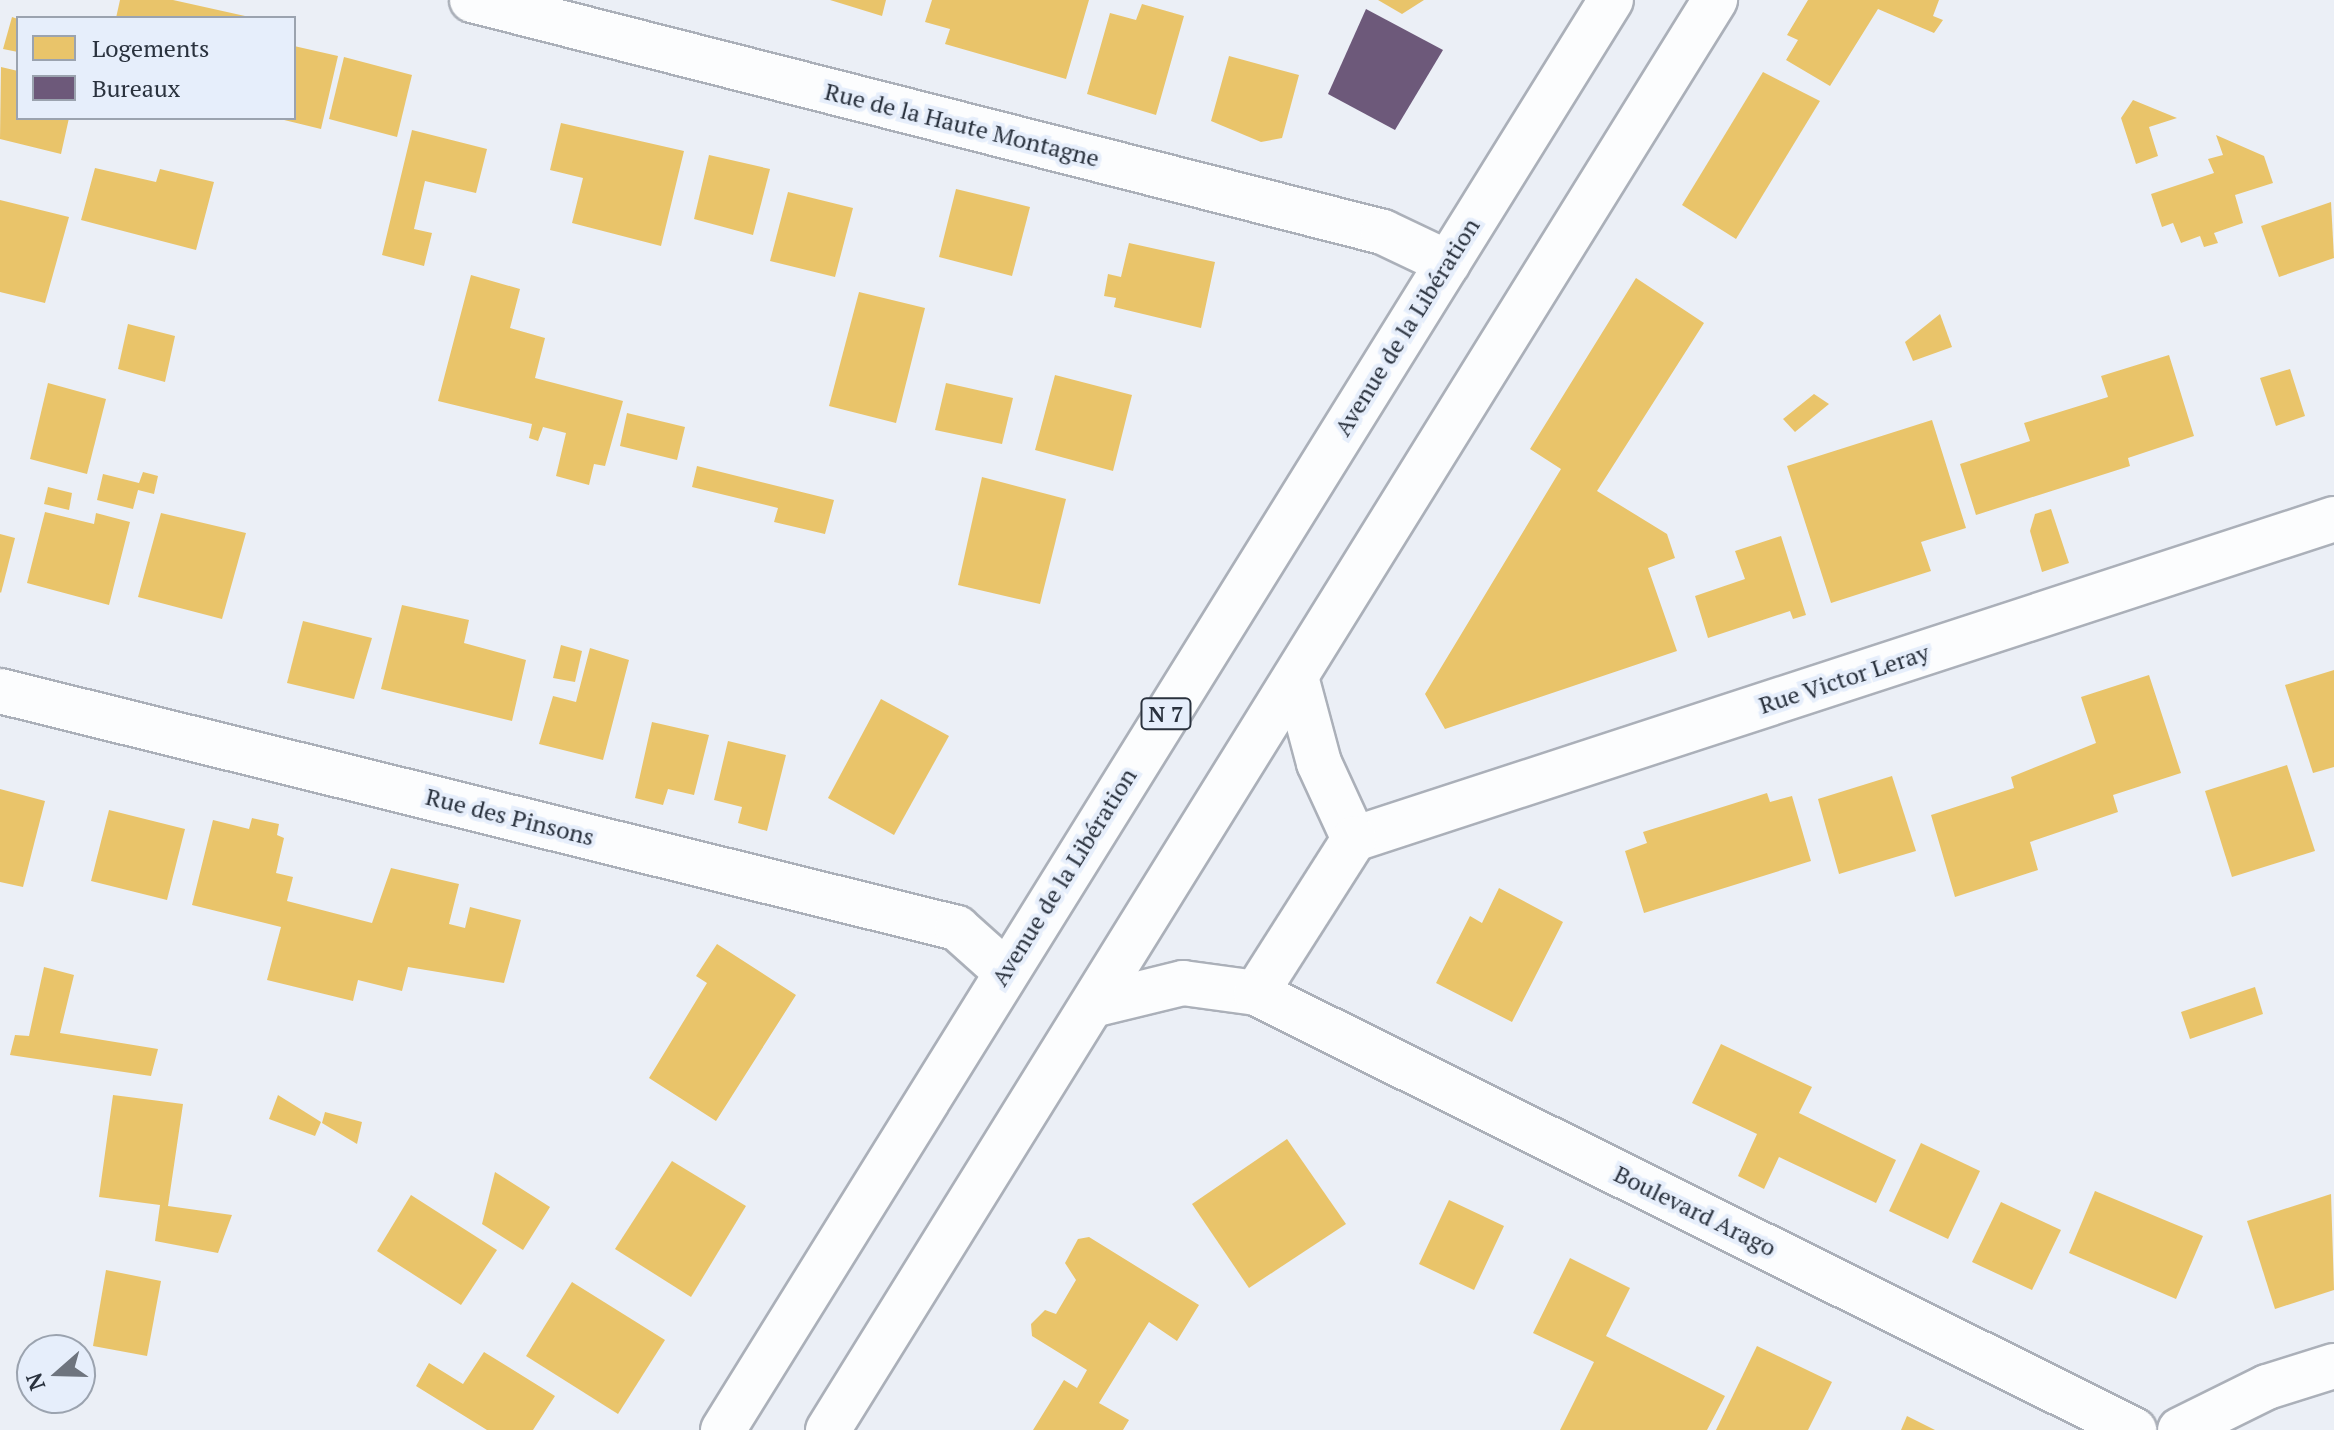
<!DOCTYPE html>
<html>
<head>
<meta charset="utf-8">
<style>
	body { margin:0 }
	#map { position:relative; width:2334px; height:1430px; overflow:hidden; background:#ebeff6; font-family:"PT Serif",serif }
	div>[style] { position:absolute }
	.homes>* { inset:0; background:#e9c46a }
	.offices>* { inset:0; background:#6d597a }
	.roads { filter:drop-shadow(2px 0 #abb0b9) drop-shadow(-2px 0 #abb0b9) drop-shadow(0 2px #abb0b9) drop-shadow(0 -2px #abb0b9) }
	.minor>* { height:44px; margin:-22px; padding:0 22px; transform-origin:22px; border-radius:22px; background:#fcfdfe }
	.major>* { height:44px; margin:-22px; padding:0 22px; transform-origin:22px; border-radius:22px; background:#fcfdfe }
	span { translate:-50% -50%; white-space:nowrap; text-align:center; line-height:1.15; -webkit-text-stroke:8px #e6eefb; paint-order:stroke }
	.shield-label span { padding:2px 6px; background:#e6eefb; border:2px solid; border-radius:6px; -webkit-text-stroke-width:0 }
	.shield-label { font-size:22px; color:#2a323e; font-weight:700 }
	.street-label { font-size:24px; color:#2a323e }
	.legend { position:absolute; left:16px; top:16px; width:280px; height:104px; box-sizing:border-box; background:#e6eefb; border:2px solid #9ba3af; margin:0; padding:10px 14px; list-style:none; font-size:24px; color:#2a323e }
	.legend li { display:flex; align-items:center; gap:16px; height:40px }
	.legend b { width:40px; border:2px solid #9ba3af }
	.north { position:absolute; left:16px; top:1334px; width:80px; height:80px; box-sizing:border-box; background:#e6eefb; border:2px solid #9ba3af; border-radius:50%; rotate:250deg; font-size:22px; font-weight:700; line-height:32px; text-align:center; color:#2a323e }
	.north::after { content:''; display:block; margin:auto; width:28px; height:36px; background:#6e747e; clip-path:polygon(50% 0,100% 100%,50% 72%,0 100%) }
</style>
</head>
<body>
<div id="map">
	<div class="homes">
		<div style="clip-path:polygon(120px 0,173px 0,254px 18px,116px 18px)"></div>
		<div style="clip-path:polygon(830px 0,886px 0,882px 16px)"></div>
		<div style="clip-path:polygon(932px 0,1089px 0,1066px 79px,945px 44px,950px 29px,925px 22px)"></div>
		<div style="clip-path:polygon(1378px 0,1424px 0,1402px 14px)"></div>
		<div style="clip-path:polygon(1808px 0,1939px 0,1933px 16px,1943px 20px,1934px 33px,1878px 9px,1830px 86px,1786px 60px,1798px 40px,1787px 35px)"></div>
		<div style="clip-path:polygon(1142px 4px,1184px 16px,1156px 115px,1087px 94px,1110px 13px,1136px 20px)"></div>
		<div style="clip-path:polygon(12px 17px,18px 19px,18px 52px,3px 49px)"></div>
		<div style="clip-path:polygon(294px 46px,338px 56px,321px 129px,280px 119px,294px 118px)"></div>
		<div style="clip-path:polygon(1229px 56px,1299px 75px,1282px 138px,1261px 142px,1211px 121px)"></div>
		<div style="clip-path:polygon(344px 57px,412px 75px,397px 137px,329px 119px)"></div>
		<div style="clip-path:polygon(1px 67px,18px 71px,18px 118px,69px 118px,61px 154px,0 139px)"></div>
		<div style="clip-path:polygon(1763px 72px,1820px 101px,1736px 239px,1682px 205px)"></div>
		<div style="clip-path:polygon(2133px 100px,2177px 118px,2149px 127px,2158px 156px,2136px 164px,2121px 118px)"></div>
		<div style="clip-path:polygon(561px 123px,684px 151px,661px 246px,572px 223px,583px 178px,550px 170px)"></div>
		<div style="clip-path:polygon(412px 130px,487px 149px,476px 193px,425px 181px,414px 229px,432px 233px,424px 266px,382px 255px)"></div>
		<div style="clip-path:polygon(2216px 135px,2264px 156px,2273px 183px,2235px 195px,2243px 223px,2214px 233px,2218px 243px,2204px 247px,2200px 236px,2181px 243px,2173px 223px,2162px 227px,2151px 194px,2214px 173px,2208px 159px,2223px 155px)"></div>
		<div style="clip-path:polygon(709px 155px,770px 169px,753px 235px,694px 219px)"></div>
		<div style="clip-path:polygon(95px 168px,156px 182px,160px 169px,214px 182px,196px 250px,81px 220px)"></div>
		<div style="clip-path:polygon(956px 189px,1030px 207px,1012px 276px,939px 257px)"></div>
		<div style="clip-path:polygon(788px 192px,853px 208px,835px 277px,770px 261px)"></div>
		<div style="clip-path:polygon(0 200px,69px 217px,45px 303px,0 292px)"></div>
		<div style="clip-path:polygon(2331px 202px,2334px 258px,2279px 277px,2261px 226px)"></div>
		<div style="clip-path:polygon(1129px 243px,1215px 262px,1201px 328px,1114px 307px,1116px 298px,1104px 296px,1108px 274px,1121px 277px)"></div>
		<div style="clip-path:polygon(471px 275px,520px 289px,510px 328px,545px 338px,535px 378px,623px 401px,605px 466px,594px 464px,589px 485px,556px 476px,566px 433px,543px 427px,538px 441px,529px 438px,532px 424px,438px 401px)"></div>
		<div style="clip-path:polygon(1636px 278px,1704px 323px,1597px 491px,1667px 534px,1675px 558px,1648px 568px,1677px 651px,1445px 729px,1425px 694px,1561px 469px,1530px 449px)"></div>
		<div style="clip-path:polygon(859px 292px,925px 308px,896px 423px,829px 406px)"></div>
		<div style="clip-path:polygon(1940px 314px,1952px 347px,1913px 361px,1905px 342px)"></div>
		<div style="clip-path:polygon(128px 324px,175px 336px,165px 382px,118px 369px)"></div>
		<div style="clip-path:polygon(2169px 355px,2194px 436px,2128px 458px,2130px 466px,1976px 515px,1960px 464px,2030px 441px,2024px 423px,2108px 397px,2101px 376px)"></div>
		<div style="clip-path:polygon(2290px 369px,2305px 416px,2276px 426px,2260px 378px)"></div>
		<div style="clip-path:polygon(1055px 375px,1132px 395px,1113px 471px,1035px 450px)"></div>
		<div style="clip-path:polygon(48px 383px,106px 399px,87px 474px,30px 459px)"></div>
		<div style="clip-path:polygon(946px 383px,1013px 398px,1002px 444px,935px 430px)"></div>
		<div style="clip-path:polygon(1814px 394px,1829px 404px,1795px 432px,1783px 419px)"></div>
		<div style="clip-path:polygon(627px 413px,685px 427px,677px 460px,620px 446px)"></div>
		<div style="clip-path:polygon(1932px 420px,1966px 528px,1921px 542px,1931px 571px,1831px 603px,1787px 466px)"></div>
		<div style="clip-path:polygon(697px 466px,834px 500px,825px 534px,774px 522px,778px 508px,692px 487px)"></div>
		<div style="clip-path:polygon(143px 472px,158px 476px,154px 494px,138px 490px,133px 509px,97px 500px,103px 474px,139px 483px)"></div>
		<div style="clip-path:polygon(982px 477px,1066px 499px,1040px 604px,958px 585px)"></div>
		<div style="clip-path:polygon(48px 487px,72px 493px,69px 510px,44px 504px)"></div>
		<div style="clip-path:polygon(2051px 509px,2069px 563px,2042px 572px,2030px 531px,2035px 514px)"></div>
		<div style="clip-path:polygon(45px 512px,94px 524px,96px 513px,130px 522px,109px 605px,27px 583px)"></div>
		<div style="clip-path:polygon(161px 513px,246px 533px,222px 619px,138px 597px)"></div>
		<div style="clip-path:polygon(0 534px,15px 538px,1px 593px,0 592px)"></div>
		<div style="clip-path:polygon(1781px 536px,1806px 615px,1793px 619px,1790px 611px,1708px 638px,1695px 596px,1745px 579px,1735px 551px)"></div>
		<div style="clip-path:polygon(402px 605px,469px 620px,464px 643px,526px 660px,512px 721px,381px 689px)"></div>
		<div style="clip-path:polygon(303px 621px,372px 638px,354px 699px,287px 683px)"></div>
		<div style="clip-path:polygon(561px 645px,582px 651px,575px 682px,553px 678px)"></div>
		<div style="clip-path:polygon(590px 648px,629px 660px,603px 760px,539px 744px,553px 696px,576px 702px)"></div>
		<div style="clip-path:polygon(2334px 670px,2334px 767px,2313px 773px,2285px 685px)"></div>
		<div style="clip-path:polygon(2149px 675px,2181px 773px,2113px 795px,2118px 812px,2030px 842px,2038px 870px,1955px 897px,1931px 815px,2014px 788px,2011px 777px,2096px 743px,2081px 697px)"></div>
		<div style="clip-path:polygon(881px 699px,949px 736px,894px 835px,828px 798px)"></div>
		<div style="clip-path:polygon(652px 722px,709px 735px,694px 795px,668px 789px,663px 805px,635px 798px)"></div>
		<div style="clip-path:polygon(728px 741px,786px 755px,767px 831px,738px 823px,742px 807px,714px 800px)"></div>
		<div style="clip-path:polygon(2287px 765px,2315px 851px,2232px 877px,2205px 791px)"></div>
		<div style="clip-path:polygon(1892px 776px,1916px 851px,1839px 874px,1818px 799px)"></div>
		<div style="clip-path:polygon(0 789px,45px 801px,23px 887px,0 882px)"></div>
		<div style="clip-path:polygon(1767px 793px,1770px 802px,1792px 796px,1811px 861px,1644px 913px,1625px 851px,1647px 843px,1643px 832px)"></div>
		<div style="clip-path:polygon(109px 810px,185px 829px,167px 900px,91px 881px)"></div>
		<div style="clip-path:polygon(252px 818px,279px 824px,277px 835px,284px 838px,276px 873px,293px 877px,287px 901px,372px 923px,391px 868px,459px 884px,449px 924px,465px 928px,470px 907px,521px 920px,504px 983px,408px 967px,402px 991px,358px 980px,353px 1001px,267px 980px,281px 927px,192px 905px,213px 820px,249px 829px)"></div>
		<div style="clip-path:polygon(1499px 888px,1563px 922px,1512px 1022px,1436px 983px,1470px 916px,1482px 923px)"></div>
		<div style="clip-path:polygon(717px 944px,796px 995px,716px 1121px,649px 1078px,707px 983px,696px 976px)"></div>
		<div style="clip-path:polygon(44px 967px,74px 975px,60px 1033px,158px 1049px,151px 1076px,10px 1055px,15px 1035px,29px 1036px)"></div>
		<div style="clip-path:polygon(2255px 987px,2263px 1014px,2190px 1039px,2181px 1012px)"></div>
		<div style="clip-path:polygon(1721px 1044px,1812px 1087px,1799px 1113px,1896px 1160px,1876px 1203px,1779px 1157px,1764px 1189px,1738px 1176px,1757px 1134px,1692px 1103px)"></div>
		<div style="clip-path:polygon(113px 1095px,183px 1104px,168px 1206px,232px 1215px,218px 1253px,155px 1241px,160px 1205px,99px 1197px)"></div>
		<div style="clip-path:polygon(278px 1095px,321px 1122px,315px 1136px,269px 1119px)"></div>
		<div style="clip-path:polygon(325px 1112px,362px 1122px,357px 1144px,322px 1123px)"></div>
		<div style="clip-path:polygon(1287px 1139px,1346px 1224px,1249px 1288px,1192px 1204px)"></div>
		<div style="clip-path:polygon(1921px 1143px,1980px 1171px,1948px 1239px,1889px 1211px)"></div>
		<div style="clip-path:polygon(672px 1161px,746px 1206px,691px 1297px,615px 1249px)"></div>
		<div style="clip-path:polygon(495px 1172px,550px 1207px,523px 1250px,482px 1224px)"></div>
		<div style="clip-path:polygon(2095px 1191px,2203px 1236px,2176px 1299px,2069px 1253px)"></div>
		<div style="clip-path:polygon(2331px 1194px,2334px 1290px,2275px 1309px,2247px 1221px)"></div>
		<div style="clip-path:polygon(411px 1195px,497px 1250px,461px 1305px,377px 1251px)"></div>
		<div style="clip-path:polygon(1449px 1200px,1504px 1226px,1474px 1290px,1419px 1264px)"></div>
		<div style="clip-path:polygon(2001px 1202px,2061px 1230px,2032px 1290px,1972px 1262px)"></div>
		<div style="clip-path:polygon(1089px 1237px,1199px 1305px,1177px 1341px,1149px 1322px,1099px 1403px,1129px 1420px,1123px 1430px,1033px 1430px,1064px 1380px,1077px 1388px,1087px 1370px,1032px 1336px,1031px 1324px,1045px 1310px,1056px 1314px,1076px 1280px,1065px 1263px,1078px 1239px)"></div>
		<div style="clip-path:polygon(1570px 1258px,1630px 1288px,1606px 1336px,1725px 1396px,1707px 1430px,1560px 1430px,1594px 1362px,1533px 1333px)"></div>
		<div style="clip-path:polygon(106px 1270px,161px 1281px,147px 1356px,93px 1346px)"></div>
		<div style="clip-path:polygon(572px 1282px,665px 1340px,618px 1414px,526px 1356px)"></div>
		<div style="clip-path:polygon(1757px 1346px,1832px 1382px,1808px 1430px,1716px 1430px)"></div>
		<div style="clip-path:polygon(484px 1352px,555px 1396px,533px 1430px,487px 1430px,416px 1386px,429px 1363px,463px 1384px)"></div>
		<div style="clip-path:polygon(1907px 1416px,1935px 1430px,1901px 1430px)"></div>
	</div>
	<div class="offices">
		<div style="clip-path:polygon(1366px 9px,1443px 50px,1395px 130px,1328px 94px)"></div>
	</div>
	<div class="roads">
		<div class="minor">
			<div style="left:472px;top:0;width:940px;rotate:14.29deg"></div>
			<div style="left:1383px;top:232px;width:72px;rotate:25.5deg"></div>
			<div style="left:1296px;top:677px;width:89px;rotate:75deg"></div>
			<div style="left:1319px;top:763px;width:84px;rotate:65.3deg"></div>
			<div style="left:0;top:691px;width:986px;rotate:13.91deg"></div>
			<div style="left:957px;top:928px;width:64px;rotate:41.9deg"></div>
			<div style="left:1354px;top:839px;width:1031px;rotate:-18.08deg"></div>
			<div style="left:1256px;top:993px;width:183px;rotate:-57.5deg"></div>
			<div style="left:1093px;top:1005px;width:93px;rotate:-13.7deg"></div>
			<div style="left:1183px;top:983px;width:74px;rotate:7.8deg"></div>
			<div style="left:1256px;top:993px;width:981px;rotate:26.46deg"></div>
			<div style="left:2180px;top:1430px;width:97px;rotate:-26.3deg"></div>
			<div style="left:2267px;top:1387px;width:70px;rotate:-17.4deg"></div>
		</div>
		<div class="major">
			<div style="left:723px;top:1430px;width:1683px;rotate:-58.16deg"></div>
			<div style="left:828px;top:1430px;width:1683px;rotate:-58.19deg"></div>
		</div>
	</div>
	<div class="shield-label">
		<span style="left:1166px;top:714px">N 7</span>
	</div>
	<div class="street-label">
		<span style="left:962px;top:125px;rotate:14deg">Rue de la Haute Montagne</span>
		<span style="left:1407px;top:327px;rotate:-58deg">Avenue de la Libération</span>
		<span style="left:1844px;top:679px;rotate:-18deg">Rue Victor Leray</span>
		<span style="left:510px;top:817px;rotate:14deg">Rue des Pinsons</span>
		<span style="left:1064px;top:877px;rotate:-58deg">Avenue de la Libération</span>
		<span style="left:1695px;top:1211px;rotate:26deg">Boulevard Arago</span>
	</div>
	<ul class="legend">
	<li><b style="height:22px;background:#e9c46a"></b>Logements</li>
	<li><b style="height:22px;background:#6d597a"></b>Bureaux</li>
	</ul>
	<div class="north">N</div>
</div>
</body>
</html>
